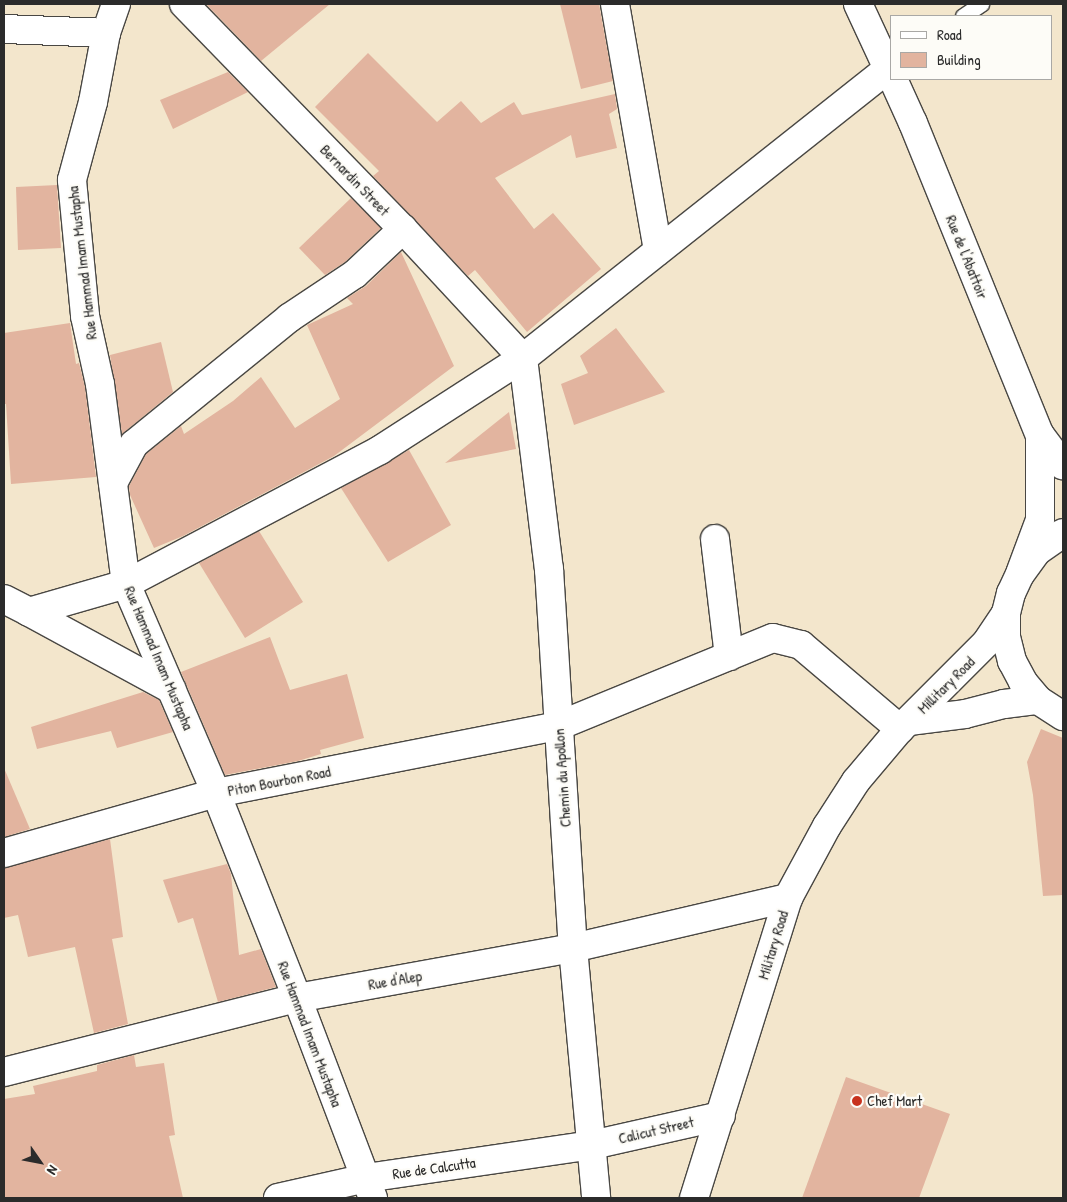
<!DOCTYPE html>
<html>
<head>
<meta charset="utf-8">
<style>
	body { margin:0 }
	#map { position:relative; width:1067px; height:1202px; overflow:hidden; background:#f3e6cc; font-family:"Patrick Hand",sans-serif }
	div>[style] { position:absolute }
	.building>* { inset:0; background:#e2b49f }
	.roads { filter:drop-shadow(1px 0 #494743) drop-shadow(-1px 0 #494743) drop-shadow(0 1px #494743) drop-shadow(0 -1px #494743) }
	.service>* { height:15px; margin:-7.5px; padding:0 7.5px; transform-origin:7.5px; border-radius:7.5px; background:#fff }
	.minor>* { height:28px; margin:-14px; padding:0 14px; transform-origin:14px; border-radius:14px; background:#fff }
	.tertiary>* { height:28px; margin:-14px; padding:0 14px; transform-origin:14px; border-radius:14px; background:#fff }
	.secondary>* { height:28px; margin:-14px; padding:0 14px; transform-origin:14px; border-radius:14px; background:#fff }
	.dots>* { width:14px; height:14px; translate:-50% -50%; box-sizing:border-box; border:2px solid #fdfcf7; border-radius:50% }
	span { translate:-50% -50%; white-space:nowrap; text-align:center; line-height:1.15; -webkit-text-stroke:4.5px #fdfcf7; paint-order:stroke }
	.street-label { font-size:15px; color:#2b2b2b }
	.poi-label { font-size:15px; color:#2b2b2b }
	.left { translate:0 -50%; text-align:left }
	.frame { position:absolute; inset:0; border:5px solid #2b2b2b; pointer-events:none }
	.legend { position:absolute; left:890px; top:15px; width:162px; height:65px; box-sizing:border-box; background:#fdfcf7; border:1px solid #a9a8a5; margin:0; padding:6px 9px; list-style:none; font-size:15px; color:#2b2b2b }
	.legend li { display:flex; align-items:center; gap:10px; height:25px }
	.legend b { width:25px; border:1px solid #a9a8a5 }
	.north { position:absolute; left:15px; top:1137px; width:50px; height:50px; -webkit-text-stroke:4px #fdfcf7; paint-order:stroke; rotate:123deg; font-size:14px; font-weight:700; line-height:20px; text-align:center; color:#2b2b2b }
	.north::after { content:''; display:block; margin:auto; width:18px; height:22px; background:#2b2b2b; clip-path:polygon(50% 0,100% 100%,50% 72%,0 100%) }
</style>
</head>
<body>
<div id="map">
	<div class="building">
		<div style="clip-path:polygon(206px 4px,330px 4px,261px 61px)"></div>
		<div style="clip-path:polygon(560px 4px,599px 4px,613px 81px,581px 89px)"></div>
		<div style="clip-path:polygon(368px 53px,437px 122px,461px 101px,481px 123px,514px 102px,522px 115px,615px 94px,617px 109px,609px 114px,617px 148px,576px 158px,571px 135px,495px 178px,534px 229px,553px 213px,601px 269px,527px 332px,475px 270px,468px 276px,373px 176px,379px 171px,315px 107px)"></div>
		<div style="clip-path:polygon(228px 72px,248px 92px,173px 129px,160px 100px)"></div>
		<div style="clip-path:polygon(57px 185px,61px 248px,18px 250px,16px 187px)"></div>
		<div style="clip-path:polygon(351px 198px,381px 228px,345px 262px,325px 275px,299px 248px)"></div>
		<div style="clip-path:polygon(401px 252px,454px 366px,334px 456px,183px 536px,154px 548px,130px 495px,129px 486px,146px 454px,181px 426px,184px 434px,233px 401px,261px 377px,295px 428px,340px 399px,307px 325px,353px 304px,347px 298px,366px 286px)"></div>
		<div style="clip-path:polygon(70px 323px,76px 364px,79px 363px,85px 387px,96px 477px,11px 484px,6px 404px,4px 404px,4px 333px)"></div>
		<div style="clip-path:polygon(616px 328px,665px 392px,574px 425px,561px 384px,588px 373px,580px 356px)"></div>
		<div style="clip-path:polygon(161px 342px,173px 392px,122px 434px,110px 355px)"></div>
		<div style="clip-path:polygon(509px 412px,516px 449px,445px 463px)"></div>
		<div style="clip-path:polygon(409px 450px,451px 525px,388px 562px,341px 488px)"></div>
		<div style="clip-path:polygon(259px 531px,303px 602px,245px 638px,199px 563px)"></div>
		<div style="clip-path:polygon(270px 637px,290px 690px,347px 674px,364px 738px,320px 750px,321px 754px,298px 761px,225px 775px,181px 672px)"></div>
		<div style="clip-path:polygon(143px 692px,159px 700px,173px 732px,117px 748px,111px 731px,37px 749px,31px 727px)"></div>
		<div style="clip-path:polygon(1041px 729px,1063px 738px,1063px 895px,1043px 896px,1033px 795px,1027px 762px)"></div>
		<div style="clip-path:polygon(4px 768px,30px 829px,4px 837px)"></div>
		<div style="clip-path:polygon(110px 839px,123px 937px,112px 939px,128px 1024px,94px 1033px,75px 947px,28px 957px,18px 915px,4px 918px,4px 868px)"></div>
		<div style="clip-path:polygon(227px 864px,231px 874px,239px 955px,261px 949px,276px 987px,218px 1002px,193px 918px,178px 923px,163px 880px)"></div>
		<div style="clip-path:polygon(134px 1055px,136px 1067px,164px 1063px,175px 1135px,169px 1136px,183px 1198px,4px 1198px,4px 1099px,35px 1094px,33px 1086px,97px 1071px,97px 1065px)"></div>
		<div style="clip-path:polygon(846px 1077px,950px 1114px,919px 1198px,802px 1198px)"></div>
	</div>
	<div class="roads">
		<div class="service">
			<div style="left:963px;top:16px;width:22px;rotate:-34deg"></div>
		</div>
		<div class="minor">
			<div style="left:116px;top:4px;width:31px;rotate:109deg"></div>
			<div style="left:106px;top:33px;width:70px;rotate:100.7deg"></div>
			<div style="left:93px;top:102px;width:81px;rotate:105.1deg"></div>
			<div style="left:72px;top:180px;width:137px;rotate:84.5deg"></div>
			<div style="left:85px;top:316px;width:70px;rotate:77.6deg"></div>
			<div style="left:100px;top:384px;width:202px;rotate:82.6deg"></div>
			<div style="left:126px;top:584px;width:228px;rotate:66.7deg"></div>
			<div style="left:216px;top:793px;width:220px;rotate:68.4deg"></div>
			<div style="left:297px;top:998px;width:214px;rotate:69.2deg"></div>
			<div style="left:184px;top:4px;width:314px;rotate:45.8deg"></div>
			<div style="left:403px;top:229px;width:176px;rotate:47.1deg"></div>
			<div style="left:523px;top:358px;width:213px;rotate:83deg"></div>
			<div style="left:549px;top:569px;width:380px;rotate:86.4deg"></div>
			<div style="left:573px;top:948px;width:251px;rotate:84.7deg"></div>
			<div style="left:615px;top:4px;width:250px;rotate:80.1deg"></div>
			<div style="left:4px;top:29px;width:102px;rotate:2.2deg"></div>
			<div style="left:113px;top:483px;width:44px;rotate:-61.7deg"></div>
			<div style="left:134px;top:444px;width:200px;rotate:-39.1deg"></div>
			<div style="left:289px;top:318px;width:79px;rotate:-33.7deg"></div>
			<div style="left:355px;top:274px;width:66px;rotate:-43.2deg"></div>
			<div style="left:715px;top:539px;width:118px;rotate:83.2deg"></div>
			<div style="left:4px;top:599px;width:28px;rotate:27deg"></div>
			<div style="left:29px;top:612px;width:101px;rotate:-16.1deg"></div>
			<div style="left:126px;top:584px;width:287px;rotate:-27.8deg"></div>
			<div style="left:380px;top:450px;width:170px;rotate:-32.8deg"></div>
			<div style="left:523px;top:358px;width:466px;rotate:-38.4deg"></div>
			<div style="left:29px;top:612px;width:162px;rotate:28.5deg"></div>
			<div style="left:4px;top:853px;width:220px;rotate:-15.8deg"></div>
			<div style="left:216px;top:793px;width:349px;rotate:-11.1deg"></div>
			<div style="left:558px;top:726px;width:232px;rotate:-22.3deg"></div>
			<div style="left:773px;top:638px;width:29px;rotate:14deg"></div>
			<div style="left:801px;top:645px;width:130px;rotate:40.3deg"></div>
			<div style="left:4px;top:1072px;width:302px;rotate:-14.2deg"></div>
			<div style="left:297px;top:998px;width:280px;rotate:-10.3deg"></div>
			<div style="left:573px;top:948px;width:221px;rotate:-13.1deg"></div>
			<div style="left:278px;top:1198px;width:90px;rotate:-12.8deg"></div>
			<div style="left:366px;top:1178px;width:228px;rotate:-8.3deg"></div>
			<div style="left:592px;top:1145px;width:132px;rotate:-12.7deg"></div>
		</div>
		<div class="tertiary">
			<div style="left:858px;top:4px;width:78px;rotate:65.1deg"></div>
			<div style="left:893px;top:79px;width:48px;rotate:65.6deg"></div>
			<div style="left:913px;top:123px;width:337px;rotate:67.9deg"></div>
			<div style="left:1040px;top:435px;width:38px;rotate:53deg"></div>
			<div style="left:1021px;top:571px;width:54px;rotate:-69.6deg"></div>
			<div style="left:1040px;top:520px;width:85px;rotate:-90deg"></div>
		</div>
		<div class="secondary">
			<div style="left:1063px;top:533px;width:32px;rotate:145deg"></div>
			<div style="left:1037px;top:551px;width:29px;rotate:126deg"></div>
			<div style="left:1020px;top:574px;width:21px;rotate:115deg"></div>
			<div style="left:1011px;top:593px;width:21px;rotate:104deg"></div>
			<div style="left:1006px;top:613px;width:24px;rotate:90deg"></div>
			<div style="left:1006px;top:637px;width:25px;rotate:76deg"></div>
			<div style="left:1012px;top:661px;width:24px;rotate:62deg"></div>
			<div style="left:1023px;top:682px;width:23px;rotate:50deg"></div>
			<div style="left:1038px;top:700px;width:30px;rotate:33deg"></div>
			<div style="left:909px;top:721px;width:56px;rotate:-7.1deg"></div>
			<div style="left:965px;top:714px;width:40px;rotate:-14.4deg"></div>
			<div style="left:1004px;top:704px;width:34px;rotate:-7deg"></div>
			<div style="left:694px;top:1198px;width:314px;rotate:-72.6deg"></div>
			<div style="left:788px;top:898px;width:82px;rotate:-61.6deg"></div>
			<div style="left:827px;top:826px;width:54px;rotate:-57.2deg"></div>
			<div style="left:856px;top:781px;width:68px;rotate:-49.8deg"></div>
			<div style="left:900px;top:729px;width:122px;rotate:-45deg"></div>
			<div style="left:986px;top:643px;width:36px;rotate:-56deg"></div>
		</div>
	</div>
	<div class="dots">
		<div style="left:857px;top:1101px;background:#c8321e"></div>
	</div>
	<div class="street-label">
		<span style="left:355px;top:180px;rotate:46deg">Bernardin Street</span>
		<span style="left:967px;top:257px;rotate:68deg">Rue de l'Abattoir</span>
		<span style="left:82px;top:263px;rotate:-97deg">Rue Hammad Imam Mustapha</span>
		<span style="left:159px;top:658px;rotate:67deg">Rue Hammad Imam Mustapha</span>
		<span style="left:946px;top:685px;rotate:-45deg">Millitary Road</span>
		<span style="left:562px;top:778px;rotate:-94deg">Chemin du Apollon</span>
		<span style="left:279px;top:781px;rotate:-11deg">Piton Bourbon Road</span>
		<span style="left:773px;top:945px;rotate:-73deg">Military Road</span>
		<span style="left:395px;top:980px;rotate:-10deg">Rue d'Alep</span>
		<span style="left:310px;top:1034px;rotate:69deg">Rue Hammad Imam Mustapha</span>
		<span style="left:656px;top:1130px;rotate:-13deg">Calicut Street</span>
		<span style="left:434px;top:1168px;rotate:-8deg">Rue de Calcutta</span>
	</div>
	<div class="poi-label">
		<span class="left" style="left:867px;top:1101px">Chef Mart</span>
	</div>
	<div class="frame"></div>
	<ul class="legend">
	<li><b style="height:6px;background:#fff"></b>Road</li>
	<li><b style="height:14px;background:#e2b49f"></b>Building</li>
	</ul>
	<div class="north">N</div>
</div>
</body>
</html>
